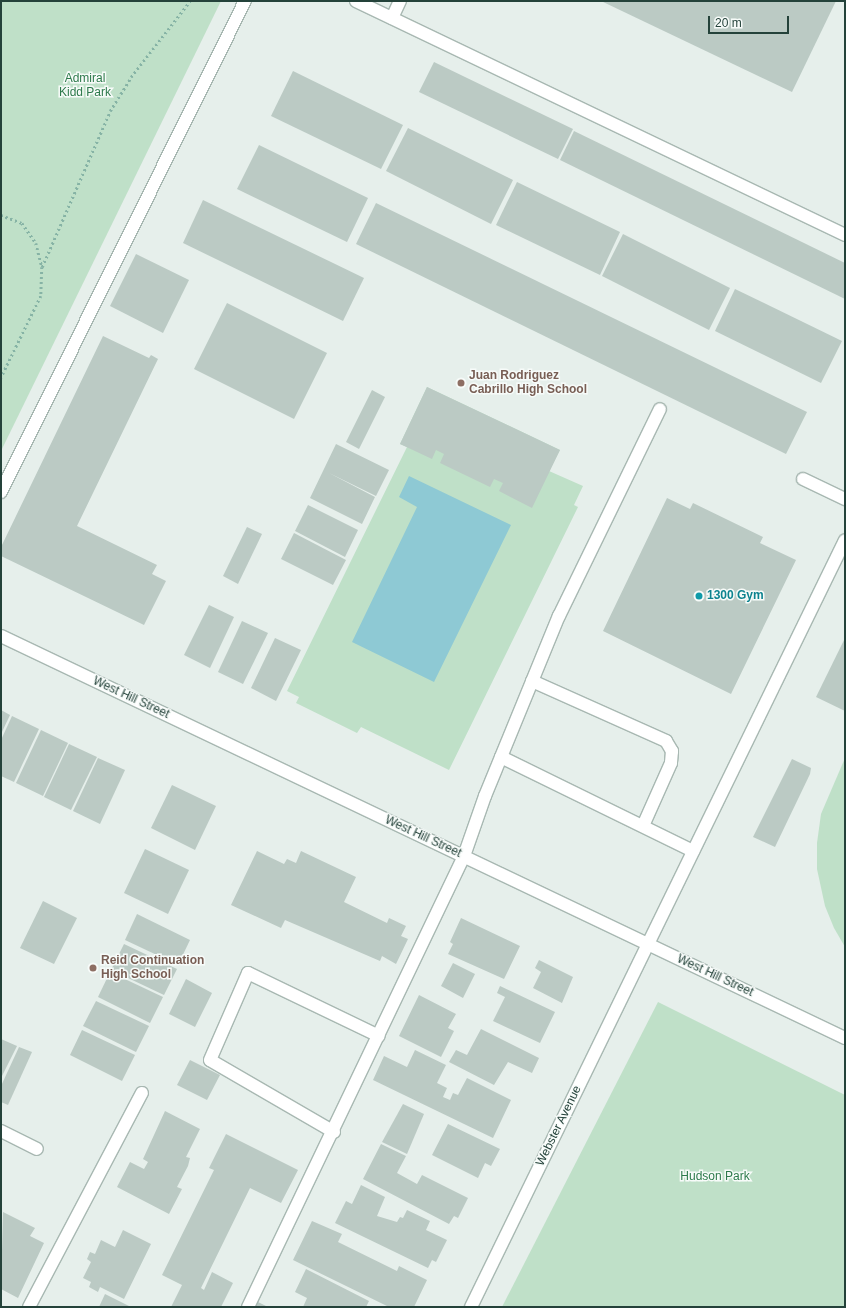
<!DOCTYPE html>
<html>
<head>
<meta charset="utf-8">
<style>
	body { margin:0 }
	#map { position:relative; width:846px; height:1308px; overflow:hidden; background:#e6efeb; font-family:Arial,sans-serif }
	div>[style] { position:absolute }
	.green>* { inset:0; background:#bfe0c8 }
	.water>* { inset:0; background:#8ec9d4 }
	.building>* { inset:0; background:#bbcac4 }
	.path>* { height:2.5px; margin-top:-1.25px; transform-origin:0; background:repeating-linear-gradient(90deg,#86b3a5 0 2px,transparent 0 5px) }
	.roads { filter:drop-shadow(1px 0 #a8b8b2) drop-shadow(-1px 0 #a8b8b2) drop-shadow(0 1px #a8b8b2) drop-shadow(0 -1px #a8b8b2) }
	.lane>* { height:12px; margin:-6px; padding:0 6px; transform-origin:6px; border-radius:6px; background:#fff }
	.street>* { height:12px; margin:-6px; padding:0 6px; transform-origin:6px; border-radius:6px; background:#fff }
	.dots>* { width:11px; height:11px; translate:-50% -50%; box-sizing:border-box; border:2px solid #f7fbf9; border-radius:50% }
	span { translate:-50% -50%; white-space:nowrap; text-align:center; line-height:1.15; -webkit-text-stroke:3px #f7fbf9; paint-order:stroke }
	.park-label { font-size:12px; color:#2d7a4b }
	.education-label { font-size:12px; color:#785e54; font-weight:700 }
	.left { translate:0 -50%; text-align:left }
	.culture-label { font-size:12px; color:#0d838f; font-weight:700 }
	.street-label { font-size:12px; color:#24423a }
	.frame { position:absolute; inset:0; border:2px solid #24423a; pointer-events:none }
	.scale { position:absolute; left:708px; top:16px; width:81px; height:18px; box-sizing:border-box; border:2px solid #24423a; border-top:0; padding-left:5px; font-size:12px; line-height:14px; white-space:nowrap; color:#24423a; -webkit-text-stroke:3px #f7fbf9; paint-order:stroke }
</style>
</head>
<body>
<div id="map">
	<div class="green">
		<div style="clip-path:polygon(1px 1px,221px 1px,1px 451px)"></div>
		<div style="clip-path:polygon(427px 387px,560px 450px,549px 471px,583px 486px,574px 505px,578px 507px,449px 770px,361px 727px,357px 733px,296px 703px,299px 697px,287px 691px,407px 447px,400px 444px)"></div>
		<div style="clip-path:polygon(845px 758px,845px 947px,834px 928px,825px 906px,817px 869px,817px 843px,821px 814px)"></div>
		<div style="clip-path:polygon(658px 1002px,845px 1095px,845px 1307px,502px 1307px)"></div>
	</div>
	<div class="water">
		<div style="clip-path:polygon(409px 476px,511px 525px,434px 682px,352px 642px,417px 507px,399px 497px)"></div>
	</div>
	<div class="building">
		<div style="clip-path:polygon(601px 1px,836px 1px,792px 92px)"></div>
		<div style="clip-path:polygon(434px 62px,573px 129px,558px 159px,419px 92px)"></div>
		<div style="clip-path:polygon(293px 71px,403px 125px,381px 169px,271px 116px)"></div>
		<div style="clip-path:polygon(408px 128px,513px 180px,491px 224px,386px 171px)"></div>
		<div style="clip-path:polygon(574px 131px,845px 263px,845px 299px,560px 160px)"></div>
		<div style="clip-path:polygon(259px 145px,368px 198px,347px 242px,237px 189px)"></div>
		<div style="clip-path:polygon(517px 182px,620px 232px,600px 275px,496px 225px)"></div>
		<div style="clip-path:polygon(203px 200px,364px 278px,343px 321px,183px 243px)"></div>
		<div style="clip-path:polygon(376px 203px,807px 412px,786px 454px,356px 244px)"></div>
		<div style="clip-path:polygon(623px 234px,730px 288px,709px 330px,602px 276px)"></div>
		<div style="clip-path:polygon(136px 254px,189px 280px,163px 333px,110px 306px)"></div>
		<div style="clip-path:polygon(735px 289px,842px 341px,821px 383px,715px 331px)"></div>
		<div style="clip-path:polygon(227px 303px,327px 353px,294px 419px,194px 369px)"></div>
		<div style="clip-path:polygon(103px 336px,149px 358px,151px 355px,158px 359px,77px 526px,157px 565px,152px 574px,166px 581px,144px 625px,1px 556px,1px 547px)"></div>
		<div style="clip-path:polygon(427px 387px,560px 450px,532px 508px,499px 491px,503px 483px,494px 479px,490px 487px,440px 463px,444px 454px,436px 450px,432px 459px,400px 444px)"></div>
		<div style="clip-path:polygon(372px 390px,385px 397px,359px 449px,346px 442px)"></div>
		<div style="clip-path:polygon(336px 444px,389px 470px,376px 496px,329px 473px,375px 497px,362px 524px,310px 498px)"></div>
		<div style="clip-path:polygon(667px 498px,690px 509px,693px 503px,763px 537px,760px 543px,796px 560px,731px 694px,603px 631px)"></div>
		<div style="clip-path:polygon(308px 505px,358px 530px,345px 557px,295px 531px)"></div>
		<div style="clip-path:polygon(247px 527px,262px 534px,238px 584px,223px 576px)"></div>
		<div style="clip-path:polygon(294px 533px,346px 560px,333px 585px,281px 559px)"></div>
		<div style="clip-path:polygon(209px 605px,234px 617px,210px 668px,184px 655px)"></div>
		<div style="clip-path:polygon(242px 621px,268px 633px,243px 684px,218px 672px)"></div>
		<div style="clip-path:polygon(275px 638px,301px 650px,276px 701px,251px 688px)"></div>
		<div style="clip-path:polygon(845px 638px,845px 711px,816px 697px)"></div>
		<div style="clip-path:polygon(1px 710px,10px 715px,1px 734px)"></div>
		<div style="clip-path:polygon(12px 716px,39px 729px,14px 782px,1px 776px,1px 740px)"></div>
		<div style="clip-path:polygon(41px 730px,68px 743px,43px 796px,16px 783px)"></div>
		<div style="clip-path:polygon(69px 744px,97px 757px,71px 810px,44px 797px)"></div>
		<div style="clip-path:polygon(98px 758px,125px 770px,100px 824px,73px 811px)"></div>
		<div style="clip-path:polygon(792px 759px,811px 768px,810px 774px,775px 847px,753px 837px)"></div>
		<div style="clip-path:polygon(172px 785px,216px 806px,195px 850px,151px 828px)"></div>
		<div style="clip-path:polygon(145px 849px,189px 870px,168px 914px,124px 893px)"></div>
		<div style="clip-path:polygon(257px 851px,284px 864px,287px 859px,296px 863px,301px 851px,356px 877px,344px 902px,387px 923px,389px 918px,406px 926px,401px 936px,408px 939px,396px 964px,382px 956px,380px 961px,285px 920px,281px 928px,231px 905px)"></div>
		<div style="clip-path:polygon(43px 901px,77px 918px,54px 964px,20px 948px)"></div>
		<div style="clip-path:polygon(137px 914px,190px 940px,178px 965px,125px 940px)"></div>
		<div style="clip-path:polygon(461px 918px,520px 946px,504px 979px,448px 954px,453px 944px,450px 942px)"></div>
		<div style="clip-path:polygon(124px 944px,177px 969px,164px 995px,111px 970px)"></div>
		<div style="clip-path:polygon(539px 960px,573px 977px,562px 1003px,533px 988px,541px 972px,535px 968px)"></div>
		<div style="clip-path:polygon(453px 963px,475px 974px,463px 998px,441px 986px)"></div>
		<div style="clip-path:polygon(110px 972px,163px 997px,150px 1023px,98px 997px)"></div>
		<div style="clip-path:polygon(186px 979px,212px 993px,195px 1027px,169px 1014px)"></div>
		<div style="clip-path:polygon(500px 986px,555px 1012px,540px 1043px,493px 1021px,505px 997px,497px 993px)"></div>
		<div style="clip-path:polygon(419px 995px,456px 1014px,448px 1028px,454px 1031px,441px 1057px,399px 1036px)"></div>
		<div style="clip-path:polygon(96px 1001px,149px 1026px,136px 1052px,83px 1026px)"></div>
		<div style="clip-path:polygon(481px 1029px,539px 1058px,532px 1073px,508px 1062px,494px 1085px,449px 1062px,456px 1050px,467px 1055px)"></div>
		<div style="clip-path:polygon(82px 1030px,135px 1055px,122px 1081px,70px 1055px)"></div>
		<div style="clip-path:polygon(1px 1039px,17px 1046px,1px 1078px)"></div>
		<div style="clip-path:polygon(19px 1047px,32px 1052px,8px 1105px,1px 1102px,1px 1086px)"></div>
		<div style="clip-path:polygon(415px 1050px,446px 1065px,437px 1083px,447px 1088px,443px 1097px,450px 1100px,453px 1093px,458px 1095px,467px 1078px,511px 1100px,493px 1138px,373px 1080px,384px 1056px,407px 1067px)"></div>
		<div style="clip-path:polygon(190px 1060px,220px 1075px,207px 1100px,177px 1085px)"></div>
		<div style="clip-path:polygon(403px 1104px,424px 1114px,407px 1154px,382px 1142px)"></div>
		<div style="clip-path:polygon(165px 1111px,200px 1129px,186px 1157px,190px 1158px,188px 1166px,177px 1187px,182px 1189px,169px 1214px,117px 1187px,130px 1162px,144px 1169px,148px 1162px,143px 1159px)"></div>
		<div style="clip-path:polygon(448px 1124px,500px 1149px,491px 1166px,485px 1163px,478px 1178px,432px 1155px)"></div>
		<div style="clip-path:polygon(226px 1134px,298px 1170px,281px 1203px,250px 1188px,201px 1288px,204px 1290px,212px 1272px,233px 1283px,221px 1307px,171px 1307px,182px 1285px,162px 1275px,214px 1170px,209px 1168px)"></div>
		<div style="clip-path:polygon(381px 1144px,406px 1156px,397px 1173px,417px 1184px,422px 1175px,468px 1198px,458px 1218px,454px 1216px,449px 1224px,363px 1179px)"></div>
		<div style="clip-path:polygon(361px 1185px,385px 1197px,377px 1216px,397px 1222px,400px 1217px,403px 1218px,407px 1210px,430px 1221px,426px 1230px,447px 1240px,436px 1262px,432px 1260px,428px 1268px,335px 1223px,346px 1201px,352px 1204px)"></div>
		<div style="clip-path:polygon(3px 1212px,35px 1228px,30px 1236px,44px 1243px,18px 1298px,1px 1289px)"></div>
		<div style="clip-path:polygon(312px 1221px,342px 1234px,338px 1242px,397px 1271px,399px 1266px,427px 1280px,414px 1307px,389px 1307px,293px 1260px)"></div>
		<div style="clip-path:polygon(123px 1230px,151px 1244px,124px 1299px,100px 1287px,98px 1292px,89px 1287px,91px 1282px,83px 1278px,91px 1262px,87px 1259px,90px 1252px,95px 1254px,101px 1240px,115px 1247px)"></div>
		<div style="clip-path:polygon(306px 1269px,369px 1301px,366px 1307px,303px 1307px,307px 1298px,295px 1292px)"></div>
		<div style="clip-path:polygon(105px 1294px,131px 1307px,99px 1307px)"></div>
		<div style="clip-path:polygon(258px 1302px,268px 1307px,256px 1307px)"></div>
	</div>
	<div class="path">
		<div style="left:1px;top:215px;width:22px;rotate:21deg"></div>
		<div style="left:22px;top:223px;width:24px;rotate:55deg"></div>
		<div style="left:36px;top:243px;width:25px;rotate:76deg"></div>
		<div style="left:42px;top:267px;width:29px;rotate:92deg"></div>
		<div style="left:41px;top:296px;width:91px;rotate:116deg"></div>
		<div style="left:42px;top:267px;width:170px;rotate:-66.4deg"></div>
		<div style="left:110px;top:111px;width:40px;rotate:-58deg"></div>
		<div style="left:131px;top:77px;width:96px;rotate:-52.2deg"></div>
	</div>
	<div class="roads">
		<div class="lane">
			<div style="left:356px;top:1px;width:542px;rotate:25.57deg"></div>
			<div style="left:392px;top:18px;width:19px;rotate:-65deg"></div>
			<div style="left:803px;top:479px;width:47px;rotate:25.5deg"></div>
			<div style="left:1px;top:492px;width:548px;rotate:-63.58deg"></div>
			<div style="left:532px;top:681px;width:147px;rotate:24.1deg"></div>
			<div style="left:666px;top:741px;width:12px;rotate:59deg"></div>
			<div style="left:672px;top:751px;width:12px;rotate:95deg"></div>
			<div style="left:671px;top:763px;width:69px;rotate:114deg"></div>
			<div style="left:501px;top:757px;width:214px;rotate:26.1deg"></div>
			<div style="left:648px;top:944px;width:449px;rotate:-64deg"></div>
			<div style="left:334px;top:1132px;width:143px;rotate:-149.9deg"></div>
			<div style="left:210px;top:1060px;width:95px;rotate:-66.4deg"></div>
			<div style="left:248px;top:973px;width:145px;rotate:25.7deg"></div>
			<div style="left:29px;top:1307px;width:242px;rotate:-62.2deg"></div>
			<div style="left:248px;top:1307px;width:500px;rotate:-64.41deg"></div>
			<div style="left:464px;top:856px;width:64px;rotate:-70.7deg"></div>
			<div style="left:485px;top:796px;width:195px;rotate:-67.7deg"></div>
			<div style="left:559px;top:616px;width:230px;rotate:-64deg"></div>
		</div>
		<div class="street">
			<div style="left:1px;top:636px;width:935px;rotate:25.47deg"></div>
			<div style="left:1px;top:1131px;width:40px;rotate:26.6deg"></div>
			<div style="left:471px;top:1307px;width:404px;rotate:-64deg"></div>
		</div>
	</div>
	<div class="dots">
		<div style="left:461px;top:383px;background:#8d6e63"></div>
		<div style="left:699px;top:596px;background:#0f9aa8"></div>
		<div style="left:93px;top:968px;background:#8d6e63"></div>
	</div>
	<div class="park-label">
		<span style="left:85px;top:86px">Admiral<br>Kidd Park</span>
		<span style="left:715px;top:1177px">Hudson Park</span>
	</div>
	<div class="education-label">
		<span class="left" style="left:469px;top:383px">Juan Rodriguez<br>Cabrillo High School</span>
		<span class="left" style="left:101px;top:968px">Reid Continuation<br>High School</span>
	</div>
	<div class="culture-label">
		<span class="left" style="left:707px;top:596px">1300 Gym</span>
	</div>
	<div class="street-label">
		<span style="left:131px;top:698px;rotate:25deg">West Hill Street</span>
		<span style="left:423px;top:837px;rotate:25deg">West Hill Street</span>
		<span style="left:715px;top:976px;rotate:25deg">West Hill Street</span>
		<span style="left:559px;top:1126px;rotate:-64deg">Webster Avenue</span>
	</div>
	<div class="frame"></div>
	<div class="scale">20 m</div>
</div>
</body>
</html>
